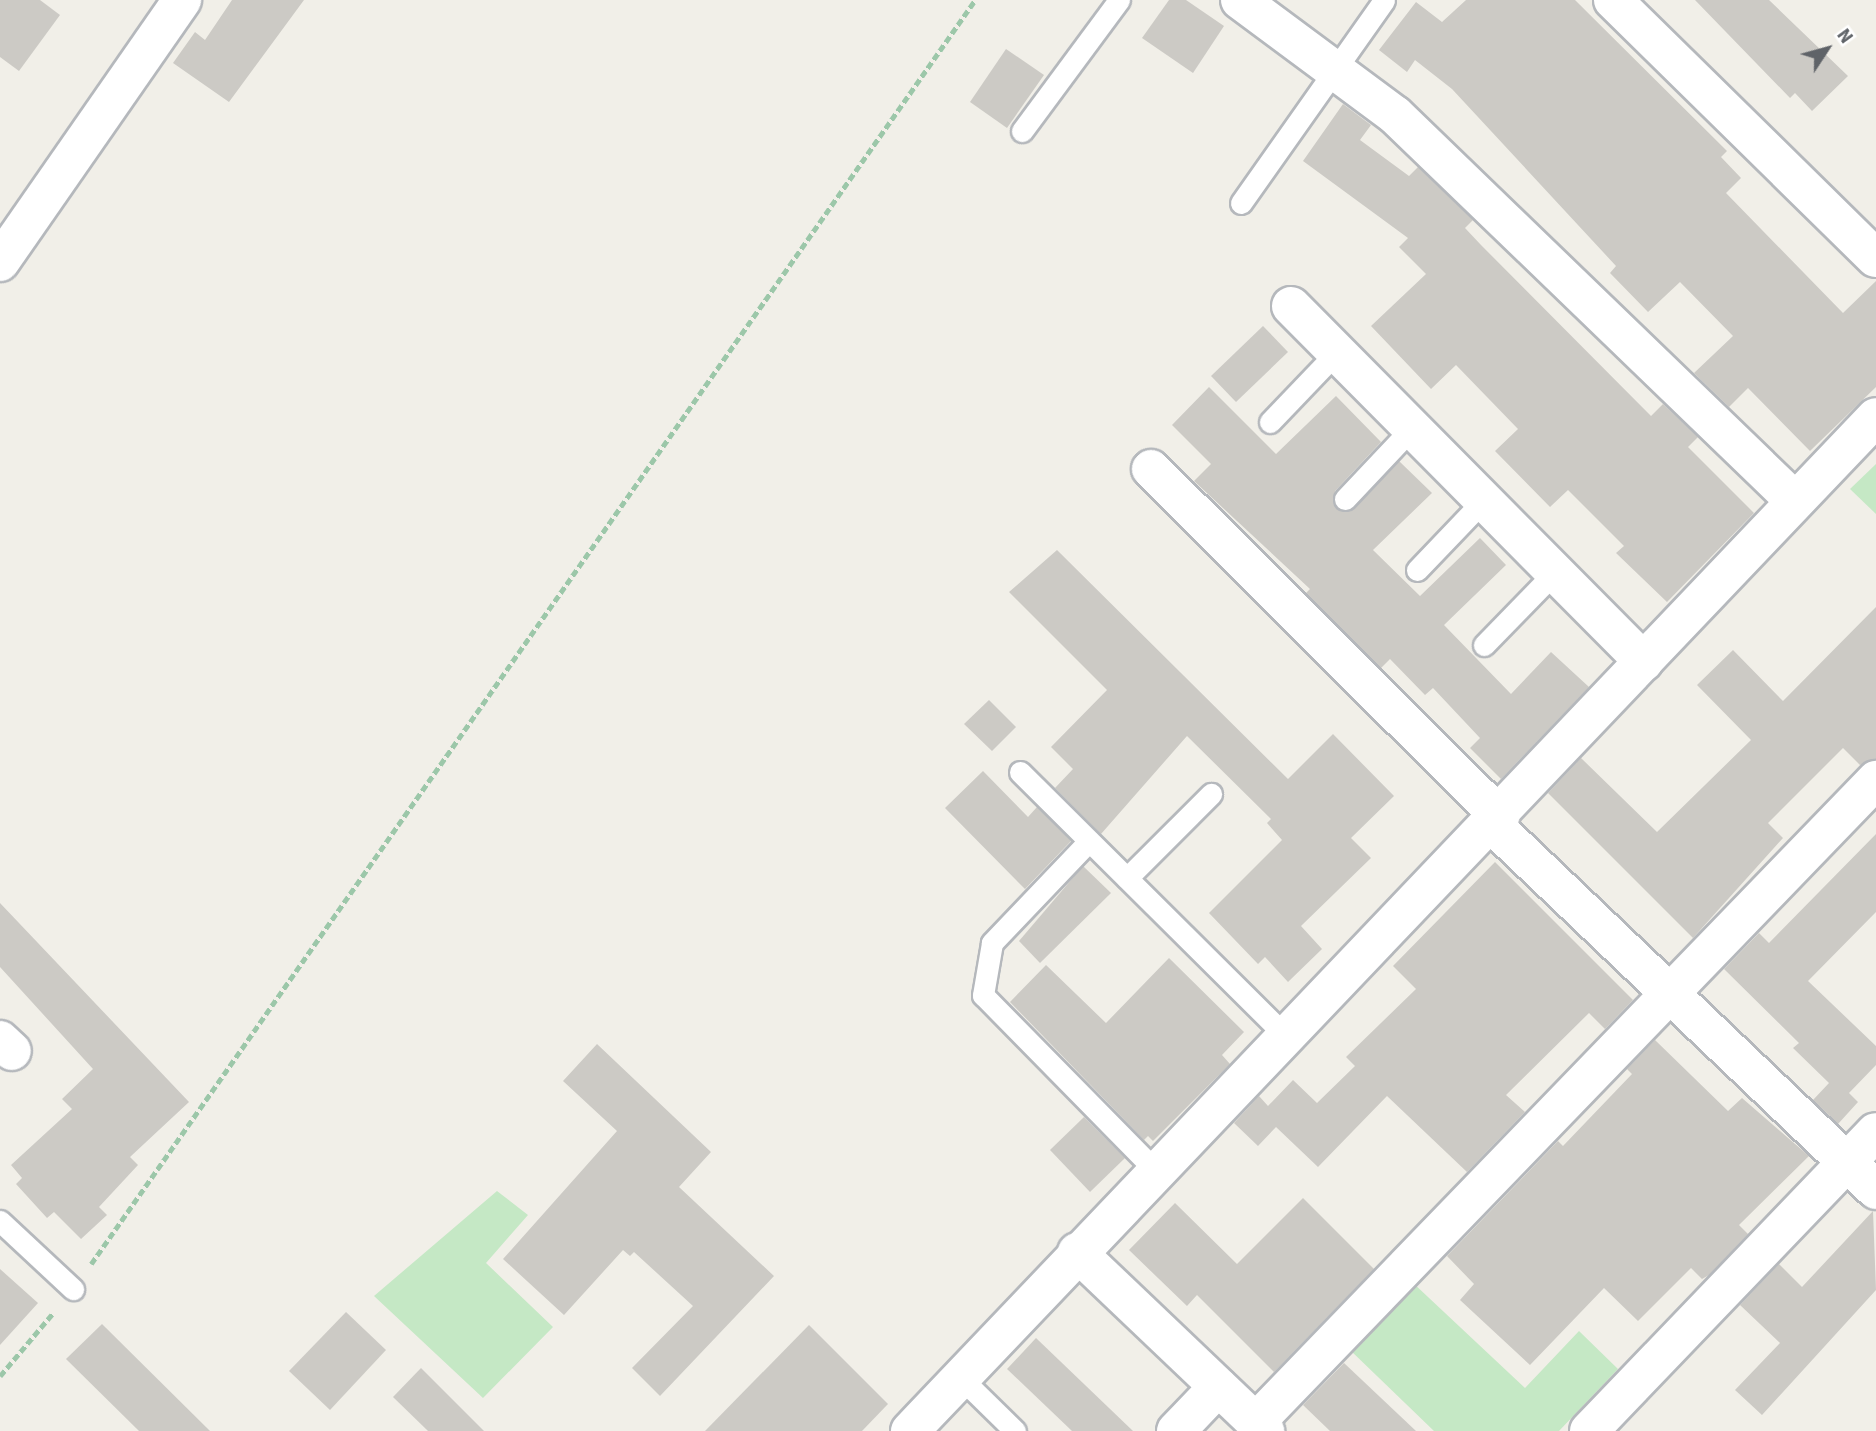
<!DOCTYPE html>
<html>
<head>
<meta charset="utf-8">
<style>
	body { margin:0 }
	#map { position:relative; width:1876px; height:1431px; overflow:hidden; background:#f1efe8; font-family:"Source Sans 3",sans-serif }
	div>[style] { position:absolute }
	.green>* { inset:0; background:#c5e8c5 }
	.building>* { inset:0; background:#cccac5 }
	.path>* { height:4.5px; margin-top:-2.25px; transform-origin:0; background:repeating-linear-gradient(90deg,#9cc7a9 0 7px,transparent 0 10.5px) }
	.roads { filter:drop-shadow(2px 0 #b5b8bc) drop-shadow(-2px 0 #b5b8bc) drop-shadow(0 2px #b5b8bc) drop-shadow(0 -2px #b5b8bc) }
	.lane>* { height:21px; margin:-10.5px; padding:0 10.5px; transform-origin:10.5px; border-radius:10.5px; background:#fff }
	.street>* { height:38px; margin:-19px; padding:0 19px; transform-origin:19px; border-radius:19px; background:#fff }
	span { translate:-50% -50%; white-space:nowrap; text-align:center; line-height:1.15; -webkit-text-stroke:5px #fff; paint-order:stroke }
	.north { position:absolute; left:1792px; top:14px; width:70px; height:70px; -webkit-text-stroke:5px #fff; paint-order:stroke; rotate:54deg; font-size:19px; font-weight:700; line-height:28px; text-align:center; color:#5f6368 }
	.north::after { content:''; display:block; margin:auto; width:24px; height:32px; background:#5f6368; clip-path:polygon(50% 0,100% 100%,50% 72%,0 100%) }
</style>
</head>
<body>
<div id="map">
	<div class="green">
		<div style="clip-path:polygon(1876px 464px,1876px 514px,1850px 489px)"></div>
		<div style="clip-path:polygon(497px 1191px,528px 1215px,486px 1263px,553px 1327px,483px 1398px,374px 1296px)"></div>
		<div style="clip-path:polygon(1412px 1282px,1525px 1388px,1579px 1331px,1618px 1369px,1559px 1431px,1434px 1431px,1349px 1349px)"></div>
	</div>
	<div class="building">
		<div style="clip-path:polygon(0 0,40px 0,60px 15px,19px 71px,0 57px)"></div>
		<div style="clip-path:polygon(232px 0,304px 0,229px 102px,173px 63px,195px 32px,205px 40px)"></div>
		<div style="clip-path:polygon(1169px 0,1186px 0,1224px 26px,1193px 73px,1142px 38px)"></div>
		<div style="clip-path:polygon(1466px 0,1575px 0,1727px 151px,1721px 157px,1741px 178px,1726px 193px,1843px 313px,1876px 281px,1876px 387px,1810px 451px,1748px 388px,1729px 407px,1694px 373px,1733px 336px,1680px 282px,1648px 312px,1610px 273px,1616px 266px,1452px 89px,1415px 60px,1407px 72px,1379px 50px,1416px 2px,1442px 22px)"></div>
		<div style="clip-path:polygon(1695px 0,1769px 0,1848px 76px,1812px 111px,1795px 93px,1790px 98px)"></div>
		<div style="clip-path:polygon(1006px 49px,1044px 75px,1007px 128px,970px 102px)"></div>
		<div style="clip-path:polygon(1343px 104px,1371px 125px,1360px 140px,1409px 176px,1418px 167px,1473px 220px,1465px 228px,1481px 245px,1651px 416px,1663px 404px,1698px 437px,1688px 447px,1754px 513px,1667px 602px,1616px 553px,1624px 546px,1568px 490px,1550px 507px,1495px 451px,1518px 429px,1456px 365px,1431px 389px,1371px 326px,1426px 274px,1399px 247px,1408px 238px,1303px 161px)"></div>
		<div style="clip-path:polygon(1263px 326px,1288px 352px,1236px 402px,1211px 376px)"></div>
		<div style="clip-path:polygon(1209px 387px,1276px 454px,1336px 396px,1381px 442px,1335px 491px,1336px 508px,1354px 508px,1399px 461px,1432px 493px,1373px 550px,1420px 596px,1480px 538px,1506px 565px,1444px 625px,1511px 694px,1551px 652px,1589px 687px,1501px 779px,1470px 748px,1480px 738px,1433px 688px,1425px 695px,1390px 659px,1381px 668px,1306px 593px,1310px 589px,1194px 481px,1211px 464px,1172px 425px)"></div>
		<div style="clip-path:polygon(1057px 550px,1288px 779px,1333px 734px,1394px 796px,1351px 838px,1371px 858px,1301px 926px,1322px 949px,1288px 982px,1265px 957px,1258px 964px,1209px 913px,1282px 840px,1267px 823px,1271px 819px,1187px 736px,1101px 834px,1055px 788px,1073px 769px,1051px 747px,1107px 690px,1009px 592px)"></div>
		<div style="clip-path:polygon(1876px 607px,1876px 759px,1860px 765px,1843px 748px,1768px 823px,1783px 838px,1693px 938px,1548px 793px,1581px 758px,1657px 832px,1751px 740px,1697px 685px,1733px 650px,1783px 701px)"></div>
		<div style="clip-path:polygon(989px 700px,1016px 727px,992px 751px,964px 724px)"></div>
		<div style="clip-path:polygon(983px 771px,1028px 817px,1037px 807px,1071px 841px,1025px 889px,945px 808px)"></div>
		<div style="clip-path:polygon(1876px 834px,1876px 912px,1808px 981px,1876px 1046px,1876px 1065px,1849px 1093px,1858px 1102px,1838px 1124px,1813px 1100px,1829px 1083px,1793px 1048px,1799px 1043px,1724px 969px,1759px 933px,1769px 943px)"></div>
		<div style="clip-path:polygon(1495px 862px,1633px 1000px,1605px 1029px,1589px 1013px,1506px 1095px,1525px 1112px,1467px 1172px,1387px 1096px,1318px 1167px,1276px 1127px,1258px 1146px,1234px 1123px,1259px 1096px,1268px 1106px,1293px 1080px,1317px 1103px,1355px 1066px,1346px 1057px,1416px 989px,1393px 966px)"></div>
		<div style="clip-path:polygon(1083px 866px,1111px 893px,1040px 963px,1019px 941px)"></div>
		<div style="clip-path:polygon(0 903px,189px 1102px,130px 1157px,138px 1165px,99px 1207px,107px 1215px,81px 1239px,54px 1212px,47px 1218px,16px 1184px,22px 1178px,11px 1165px,72px 1109px,62px 1099px,93px 1069px,0 967px)"></div>
		<div style="clip-path:polygon(1169px 958px,1244px 1032px,1222px 1055px,1230px 1064px,1153px 1141px,1148px 1136px,1144px 1140px,1010px 1002px,1046px 965px,1106px 1023px)"></div>
		<div style="clip-path:polygon(1655px 1040px,1728px 1111px,1742px 1098px,1809px 1156px,1739px 1225px,1748px 1234px,1709px 1275px,1702px 1279px,1691px 1268px,1638px 1321px,1604px 1288px,1530px 1365px,1460px 1300px,1474px 1284px,1447px 1256px,1558px 1141px,1563px 1146px,1632px 1074px,1627px 1069px)"></div>
		<div style="clip-path:polygon(597px 1044px,711px 1152px,679px 1187px,774px 1276px,660px 1396px,632px 1368px,693px 1306px,634px 1252px,630px 1256px,623px 1250px,564px 1315px,503px 1259px,617px 1131px,563px 1081px)"></div>
		<div style="clip-path:polygon(1084px 1117px,1125px 1158px,1090px 1192px,1050px 1150px)"></div>
		<div style="clip-path:polygon(1303px 1198px,1374px 1269px,1274px 1372px,1197px 1295px,1187px 1306px,1129px 1250px,1175px 1203px,1237px 1264px)"></div>
		<div style="clip-path:polygon(1873px 1211px,1876px 1290px,1762px 1415px,1735px 1390px,1780px 1343px,1740px 1305px,1779px 1264px,1802px 1287px)"></div>
		<div style="clip-path:polygon(0 1269px,38px 1303px,0 1345px)"></div>
		<div style="clip-path:polygon(346px 1312px,386px 1350px,330px 1410px,289px 1371px)"></div>
		<div style="clip-path:polygon(102px 1324px,210px 1431px,139px 1431px,66px 1359px)"></div>
		<div style="clip-path:polygon(809px 1325px,888px 1404px,862px 1431px,705px 1431px)"></div>
		<div style="clip-path:polygon(1036px 1338px,1133px 1431px,1072px 1431px,1007px 1369px)"></div>
		<div style="clip-path:polygon(1344px 1363px,1416px 1431px,1330px 1431px,1303px 1405px)"></div>
		<div style="clip-path:polygon(421px 1368px,484px 1431px,428px 1431px,393px 1397px)"></div>
	</div>
	<div class="path">
		<div style="left:91px;top:1264px;width:1542px;rotate:-55.03deg"></div>
		<div style="left:0;top:1376px;width:82px;rotate:-49.9deg"></div>
	</div>
	<div class="roads">
		<div class="lane">
			<div style="left:1022px;top:131px;width:163px;rotate:-53.5deg"></div>
			<div style="left:1241px;top:203px;width:248px;rotate:-54.8deg"></div>
			<div style="left:1270px;top:422px;width:97px;rotate:-46.3deg"></div>
			<div style="left:1345px;top:499px;width:98px;rotate:-46.7deg"></div>
			<div style="left:1417px;top:570px;width:97px;rotate:-46.3deg"></div>
			<div style="left:1484px;top:645px;width:102px;rotate:-45.8deg"></div>
			<div style="left:1020px;top:772px;width:376px;rotate:44.8deg"></div>
			<div style="left:1089px;top:841px;width:141px;rotate:133.6deg"></div>
			<div style="left:992px;top:943px;width:53px;rotate:99.8deg"></div>
			<div style="left:983px;top:995px;width:247px;rotate:45.5deg"></div>
			<div style="left:1127px;top:878px;width:119px;rotate:-45deg"></div>
			<div style="left:0;top:1221px;width:100px;rotate:43deg"></div>
			<div style="left:960px;top:1377px;width:77px;rotate:44.5deg"></div>
		</div>
		<div class="street">
			<div style="left:1240px;top:0;width:193px;rotate:36.6deg"></div>
			<div style="left:1395px;top:115px;width:554px;rotate:43.98deg"></div>
			<div style="left:1613px;top:0;width:368px;rotate:44.5deg"></div>
			<div style="left:0;top:262px;width:319px;rotate:-55.2deg"></div>
			<div style="left:1291px;top:306px;width:501px;rotate:45.24deg"></div>
			<div style="left:1151px;top:469px;width:493px;rotate:44.9deg"></div>
			<div style="left:1493px;top:825px;width:529px;rotate:43.62deg"></div>
			<div style="left:0;top:1040px;width:16px;rotate:43deg"></div>
			<div style="left:1077px;top:1252px;width:260px;rotate:43.6deg"></div>
			<div style="left:1256px;top:1422px;width:893px;rotate:-46deg"></div>
			<div style="left:910px;top:1431px;width:1400px;rotate:-46.39deg"></div>
			<div style="left:1176px;top:1431px;width:61px;rotate:-46.3deg"></div>
			<div style="left:1589px;top:1431px;width:414px;rotate:-46.2deg"></div>
		</div>
	</div>
	<div class="north">N</div>
</div>
</body>
</html>
